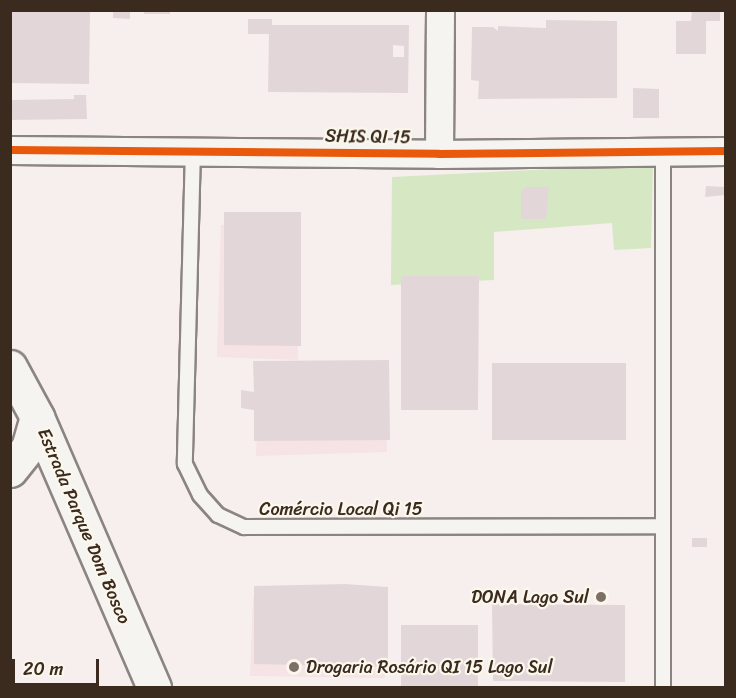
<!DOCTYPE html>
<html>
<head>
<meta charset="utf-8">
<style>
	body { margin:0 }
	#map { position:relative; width:736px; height:698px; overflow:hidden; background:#f7efed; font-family:Sriracha,sans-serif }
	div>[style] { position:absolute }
	.built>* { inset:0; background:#f5e3e5 }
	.green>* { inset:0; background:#d5e8c3 }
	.building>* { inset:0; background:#e3d6d9 }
	.roads { filter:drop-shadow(2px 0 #8b8480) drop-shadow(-2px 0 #8b8480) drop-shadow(0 2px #8b8480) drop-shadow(0 -2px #8b8480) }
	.service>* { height:14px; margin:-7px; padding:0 7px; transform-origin:7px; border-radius:7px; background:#f6f4f0 }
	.minor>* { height:27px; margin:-13.5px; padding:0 13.5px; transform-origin:13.5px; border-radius:13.5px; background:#f6f4f0 }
	.primary>* { height:33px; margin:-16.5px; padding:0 16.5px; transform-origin:16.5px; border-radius:16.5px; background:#f6f4f0 }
	.cycleway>* { height:8px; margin:-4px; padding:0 4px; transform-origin:4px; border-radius:4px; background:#e8590c }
	.dots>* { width:16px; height:16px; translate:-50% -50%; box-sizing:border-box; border:3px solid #fbf7ec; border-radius:50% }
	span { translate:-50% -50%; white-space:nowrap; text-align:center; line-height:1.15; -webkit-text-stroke:4.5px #fbf7ec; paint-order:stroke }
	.street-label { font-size:18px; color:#3b2a1e }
	.poi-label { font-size:18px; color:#3b2a1e }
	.right { translate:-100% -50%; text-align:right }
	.left { translate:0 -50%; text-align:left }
	.frame { position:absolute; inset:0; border:12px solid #3b2a1e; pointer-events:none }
	.scale { position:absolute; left:12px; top:659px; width:87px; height:27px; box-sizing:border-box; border:3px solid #3b2a1e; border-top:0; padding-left:8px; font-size:18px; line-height:21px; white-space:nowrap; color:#3b2a1e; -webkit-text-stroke:4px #fbf7ec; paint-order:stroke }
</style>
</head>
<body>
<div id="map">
	<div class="built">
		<div style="clip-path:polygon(221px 225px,297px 229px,298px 360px,217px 357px)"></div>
		<div style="clip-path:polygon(259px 372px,385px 374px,387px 452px,256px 456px)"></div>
		<div style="clip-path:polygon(388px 595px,385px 678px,250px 676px,253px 598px)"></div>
	</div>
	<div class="green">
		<div style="clip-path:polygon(653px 164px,651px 248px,614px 250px,612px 223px,494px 232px,494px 280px,391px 285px,392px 177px)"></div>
	</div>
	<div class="building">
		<div style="clip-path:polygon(10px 10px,90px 10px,89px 84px,10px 83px)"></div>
		<div style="clip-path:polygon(113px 10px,130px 10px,130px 19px,113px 18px)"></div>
		<div style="clip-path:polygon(144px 10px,170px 10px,170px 14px,144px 14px)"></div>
		<div style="clip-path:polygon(692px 10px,720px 10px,720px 21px,706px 21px,706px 54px,676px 54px,676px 21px,691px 21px)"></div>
		<div style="clip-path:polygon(evenodd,248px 19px,272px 19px,272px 25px,409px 25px,408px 93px,268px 92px,269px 34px,248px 34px,248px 19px,393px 45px,404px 46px,404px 57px,393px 57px,393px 45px)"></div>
		<div style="clip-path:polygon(546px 20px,617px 21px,617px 98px,478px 99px,479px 81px,471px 80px,472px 27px,493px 27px,498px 31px,498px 26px,546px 28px)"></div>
		<div style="clip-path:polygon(633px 88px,659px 89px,659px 118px,633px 118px)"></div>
		<div style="clip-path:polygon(74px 95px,86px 95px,87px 119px,10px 120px,11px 100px,74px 99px)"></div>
		<div style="clip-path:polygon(706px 186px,725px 187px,725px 195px,705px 197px)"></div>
		<div style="clip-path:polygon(526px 187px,549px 187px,546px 219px,521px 219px,521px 191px)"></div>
		<div style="clip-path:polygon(224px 212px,301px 212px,301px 346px,224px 345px)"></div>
		<div style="clip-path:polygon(401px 276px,479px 276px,478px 410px,401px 410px)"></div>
		<div style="clip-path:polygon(389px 360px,390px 440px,254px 441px,254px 410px,241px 408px,241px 390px,254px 392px,253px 361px)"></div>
		<div style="clip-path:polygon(492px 363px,626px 363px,626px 440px,492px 440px)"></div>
		<div style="clip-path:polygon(692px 538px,707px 538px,707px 547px,692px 547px)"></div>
		<div style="clip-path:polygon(345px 584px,388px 587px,388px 667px,254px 664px,254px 586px)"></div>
		<div style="clip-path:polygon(492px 604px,625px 605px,625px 682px,493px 681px)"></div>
		<div style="clip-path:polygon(401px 625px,478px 625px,478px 688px,401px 688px)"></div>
	</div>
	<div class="roads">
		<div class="service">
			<div style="left:193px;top:149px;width:315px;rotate:91.5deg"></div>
			<div style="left:185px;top:464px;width:34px;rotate:64deg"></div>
			<div style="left:200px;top:495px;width:27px;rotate:48deg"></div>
			<div style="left:218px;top:515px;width:29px;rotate:25deg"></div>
			<div style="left:244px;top:527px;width:419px;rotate:-0.1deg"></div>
			<div style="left:663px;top:152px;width:536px;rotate:90deg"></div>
		</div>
		<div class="minor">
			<div style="left:10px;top:150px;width:429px;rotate:0.5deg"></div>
			<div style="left:439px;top:154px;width:287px;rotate:-0.6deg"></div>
			<div style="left:439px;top:154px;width:144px;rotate:-89.6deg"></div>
		</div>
		<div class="primary">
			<div style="left:10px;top:367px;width:57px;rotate:61.6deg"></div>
			<div style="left:37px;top:417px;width:295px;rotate:66.6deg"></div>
			<div style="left:10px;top:470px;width:28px;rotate:-51deg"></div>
			<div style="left:28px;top:448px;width:32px;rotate:-74deg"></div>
		</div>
	</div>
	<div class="cycleway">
		<div style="left:10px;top:150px;width:429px;rotate:0.5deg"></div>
		<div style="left:439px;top:154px;width:287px;rotate:-0.6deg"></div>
	</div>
	<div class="dots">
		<div style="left:601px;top:597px;background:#7d6f66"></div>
		<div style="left:294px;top:667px;background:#7d6f66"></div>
	</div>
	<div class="street-label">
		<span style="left:368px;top:137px;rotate:1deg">SHIS QI 15</span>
		<span style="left:341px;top:509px">Comércio Local Qi 15</span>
		<span style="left:84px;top:526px;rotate:67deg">Estrada Parque Dom Bosco</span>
	</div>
	<div class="poi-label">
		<span class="right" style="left:589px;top:597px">DONA Lago Sul</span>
		<span class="left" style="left:306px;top:667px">Drogaria Rosário QI 15 Lago Sul</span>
	</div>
	<div class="frame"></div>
	<div class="scale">20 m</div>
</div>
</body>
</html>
